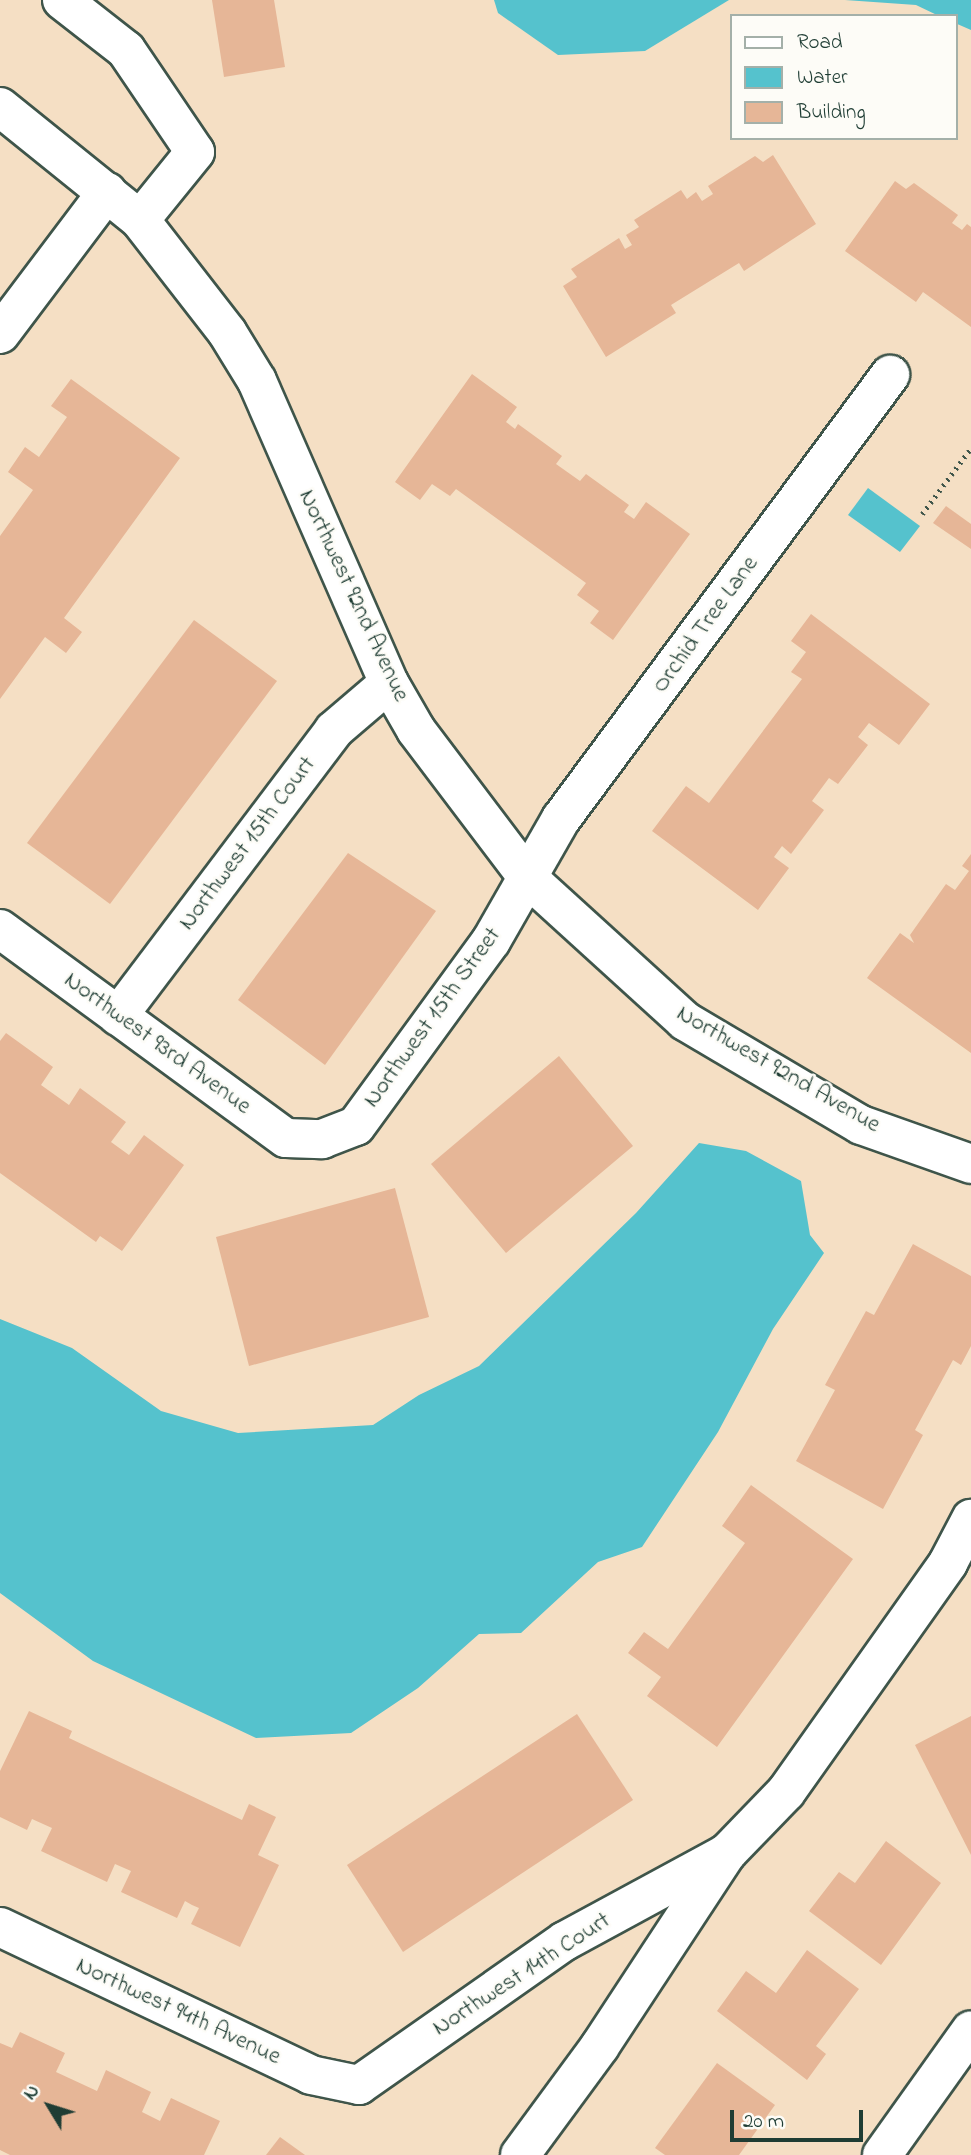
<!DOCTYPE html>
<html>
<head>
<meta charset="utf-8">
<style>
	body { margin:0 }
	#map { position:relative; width:971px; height:2155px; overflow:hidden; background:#f5dfc4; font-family:"Indie Flower",sans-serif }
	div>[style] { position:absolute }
	.water>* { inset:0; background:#55c2cd }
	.building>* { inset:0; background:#e6b697 }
	.path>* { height:4.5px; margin-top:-2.25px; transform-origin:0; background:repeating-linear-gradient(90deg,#3f554a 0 2px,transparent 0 7px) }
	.roads { filter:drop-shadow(2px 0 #3f554a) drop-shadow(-2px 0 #3f554a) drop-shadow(0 2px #3f554a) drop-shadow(0 -2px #3f554a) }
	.minor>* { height:38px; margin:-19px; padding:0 19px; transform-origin:19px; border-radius:19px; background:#fff }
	span { translate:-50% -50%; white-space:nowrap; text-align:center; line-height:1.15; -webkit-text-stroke:5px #fdfcf7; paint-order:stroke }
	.street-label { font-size:24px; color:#1f3d34 }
	.legend { position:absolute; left:730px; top:14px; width:228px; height:126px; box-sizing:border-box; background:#fdfcf7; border:2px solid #a4b0a9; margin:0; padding:9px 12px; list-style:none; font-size:21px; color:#1f3d34 }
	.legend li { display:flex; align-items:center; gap:14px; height:35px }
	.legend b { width:35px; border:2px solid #a4b0a9 }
	.north { position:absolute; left:14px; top:2071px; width:70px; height:70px; -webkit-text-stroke:5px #fdfcf7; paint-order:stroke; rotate:308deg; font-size:19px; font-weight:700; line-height:28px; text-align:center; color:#1f3d34 }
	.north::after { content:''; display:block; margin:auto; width:24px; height:32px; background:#1f3d34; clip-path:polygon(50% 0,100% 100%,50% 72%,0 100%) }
	.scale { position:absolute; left:730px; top:2110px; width:133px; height:32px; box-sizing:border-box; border:4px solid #1f3d34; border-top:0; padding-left:9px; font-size:21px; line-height:24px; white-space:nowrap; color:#1f3d34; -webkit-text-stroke:5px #fdfcf7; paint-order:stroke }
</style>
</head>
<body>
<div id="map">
	<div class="water">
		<div style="clip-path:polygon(494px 0,729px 0,645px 51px,558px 55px,498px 13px)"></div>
		<div style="clip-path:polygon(845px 0,971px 0,971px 30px,955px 23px,955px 16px,939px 16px,916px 5px)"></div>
		<div style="clip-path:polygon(868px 488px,920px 526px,900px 552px,848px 515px)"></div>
		<div style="clip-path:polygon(699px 1143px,746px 1151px,801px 1181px,810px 1235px,824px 1253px,773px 1329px,718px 1432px,642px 1547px,598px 1562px,521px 1633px,479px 1634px,418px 1688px,351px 1733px,256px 1738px,93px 1661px,0 1593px,0 1319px,72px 1348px,161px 1411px,238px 1433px,373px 1425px,419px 1395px,479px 1366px,636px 1213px)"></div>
	</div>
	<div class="building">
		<div style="clip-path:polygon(212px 0,274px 0,285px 67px,224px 77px)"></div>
		<div style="clip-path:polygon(773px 155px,816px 224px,744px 271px,739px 263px,671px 305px,676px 313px,606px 357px,563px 286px,577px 277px,571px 269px,619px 238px,625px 249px,632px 245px,626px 235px,639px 227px,634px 220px,681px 190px,687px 199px,696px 192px,702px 201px,713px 194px,708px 186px,755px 156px,763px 162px)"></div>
		<div style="clip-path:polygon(895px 181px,906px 189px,914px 183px,958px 215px,952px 223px,962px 230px,967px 224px,971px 227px,971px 327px,923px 292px,916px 302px,845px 251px)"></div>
		<div style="clip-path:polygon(472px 374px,517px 407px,506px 422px,515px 429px,518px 424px,562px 456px,556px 464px,580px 481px,586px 474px,629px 505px,624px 512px,634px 519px,646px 502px,690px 534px,613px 640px,590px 623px,599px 611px,577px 595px,586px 583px,456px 489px,450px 496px,432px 484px,420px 500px,395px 482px)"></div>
		<div style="clip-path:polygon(71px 379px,180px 458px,64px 618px,82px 632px,66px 653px,45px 637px,0 699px,0 536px,33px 490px,8px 472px,25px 447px,39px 457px,67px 417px,51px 406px)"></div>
		<div style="clip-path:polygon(946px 506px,971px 524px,971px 549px,933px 523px)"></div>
		<div style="clip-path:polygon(811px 614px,930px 704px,899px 745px,869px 723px,858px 737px,868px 745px,838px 784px,829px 778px,812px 801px,824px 810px,791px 854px,782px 846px,774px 857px,789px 868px,758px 910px,652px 831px,686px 786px,709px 803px,802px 679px,791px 672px,806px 652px,791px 641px)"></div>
		<div style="clip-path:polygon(194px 620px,277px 681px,110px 904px,27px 843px)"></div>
		<div style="clip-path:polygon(348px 853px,436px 911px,325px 1065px,238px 1000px)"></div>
		<div style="clip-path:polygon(971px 854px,971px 1053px,867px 978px,900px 933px,914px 943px,910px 935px,946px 884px,955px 890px,969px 871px,962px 866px)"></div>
		<div style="clip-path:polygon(6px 1033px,53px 1067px,41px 1085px,69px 1105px,80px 1088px,126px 1122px,111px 1142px,129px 1155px,144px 1135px,184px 1165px,122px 1251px,100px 1236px,96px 1242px,0 1173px,0 1041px)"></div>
		<div style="clip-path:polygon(559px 1056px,633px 1146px,506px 1253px,431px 1164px)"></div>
		<div style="clip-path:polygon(395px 1188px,429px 1317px,249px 1366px,216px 1237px)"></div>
		<div style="clip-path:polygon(913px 1244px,971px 1276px,971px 1346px,961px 1365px,953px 1360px,915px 1430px,923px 1435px,883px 1509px,796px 1461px,835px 1390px,825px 1385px,866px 1311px,874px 1315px)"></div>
		<div style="clip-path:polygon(751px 1485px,853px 1559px,717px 1747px,647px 1696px,661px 1677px,628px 1653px,644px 1632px,668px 1649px,745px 1543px,722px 1526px)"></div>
		<div style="clip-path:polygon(29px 1711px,72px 1731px,69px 1738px,242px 1820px,249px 1804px,276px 1817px,258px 1855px,279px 1865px,240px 1947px,191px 1924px,199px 1908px,192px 1905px,185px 1901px,177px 1918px,121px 1892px,131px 1871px,115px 1864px,107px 1882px,41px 1851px,52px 1828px,32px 1819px,27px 1830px,0 1817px,0 1771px)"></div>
		<div style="clip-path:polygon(577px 1714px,633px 1800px,403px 1952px,347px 1865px)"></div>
		<div style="clip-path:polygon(971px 1716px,971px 1855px,915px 1745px)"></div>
		<div style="clip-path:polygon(886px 1841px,941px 1883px,881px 1965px,809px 1911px,839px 1872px,855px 1883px)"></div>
		<div style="clip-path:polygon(807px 1950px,859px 1989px,816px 2046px,826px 2054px,807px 2080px,717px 2011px,746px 1971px,776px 1993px)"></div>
		<div style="clip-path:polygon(20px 2032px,65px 2053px,56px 2072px,97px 2091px,106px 2070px,151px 2092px,142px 2112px,160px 2121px,171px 2098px,220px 2121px,204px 2155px,10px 2155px,0 2150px,0 2043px,12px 2048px)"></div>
		<div style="clip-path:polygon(717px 2063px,775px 2105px,739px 2155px,665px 2155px,655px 2148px)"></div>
		<div style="clip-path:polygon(280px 2137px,305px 2155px,266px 2155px)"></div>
	</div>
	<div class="path">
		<div style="left:922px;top:514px;width:82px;rotate:-53.4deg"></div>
	</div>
	<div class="roads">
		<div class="minor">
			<div style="left:62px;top:0;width:81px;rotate:38deg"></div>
			<div style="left:126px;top:50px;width:123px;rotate:55.9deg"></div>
			<div style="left:195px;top:152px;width:87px;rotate:129deg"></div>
			<div style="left:0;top:107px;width:180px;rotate:38.9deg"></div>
			<div style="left:140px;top:220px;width:142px;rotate:52.2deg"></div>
			<div style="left:227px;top:332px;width:57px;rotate:58.5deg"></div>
			<div style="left:257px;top:381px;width:330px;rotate:66.4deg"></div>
			<div style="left:389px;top:683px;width:54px;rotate:60.1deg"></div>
			<div style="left:416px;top:730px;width:186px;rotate:52.9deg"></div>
			<div style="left:528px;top:878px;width:212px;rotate:42.3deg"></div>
			<div style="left:685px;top:1021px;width:204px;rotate:30.6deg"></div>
			<div style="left:861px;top:1125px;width:117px;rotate:19.5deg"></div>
			<div style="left:0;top:334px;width:178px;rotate:-53deg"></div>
			<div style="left:0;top:929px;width:354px;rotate:36.2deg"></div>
			<div style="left:286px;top:1138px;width:36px;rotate:2deg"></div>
			<div style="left:322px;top:1139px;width:36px;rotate:-21deg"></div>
			<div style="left:356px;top:1126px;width:229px;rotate:-53.9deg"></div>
			<div style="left:491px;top:941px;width:141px;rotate:-60.2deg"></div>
			<div style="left:561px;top:819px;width:553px;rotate:-53.46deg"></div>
			<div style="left:118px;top:1016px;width:358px;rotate:-52.9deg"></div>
			<div style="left:334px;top:730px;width:72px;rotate:-40.5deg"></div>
			<div style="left:0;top:1927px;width:344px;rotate:25.4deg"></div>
			<div style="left:311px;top:2075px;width:49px;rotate:11.8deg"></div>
			<div style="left:359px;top:2085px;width:251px;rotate:-35deg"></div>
			<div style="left:565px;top:1941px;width:184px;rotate:-28.5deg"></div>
			<div style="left:520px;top:2155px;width:135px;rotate:-53.7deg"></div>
			<div style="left:600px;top:2046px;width:231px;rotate:-56.7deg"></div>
			<div style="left:727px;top:1853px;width:85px;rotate:-46deg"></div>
			<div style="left:786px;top:1792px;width:281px;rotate:-54.7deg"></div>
			<div style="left:948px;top:1563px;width:50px;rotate:-62.4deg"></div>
			<div style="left:882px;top:2155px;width:153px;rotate:-54.5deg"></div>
		</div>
	</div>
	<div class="street-label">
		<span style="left:353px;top:596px;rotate:65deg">Northwest 92nd Avenue</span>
		<span style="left:706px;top:625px;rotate:-54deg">Orchid Tree Lane</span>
		<span style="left:248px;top:844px;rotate:-53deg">Northwest 15th Court</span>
		<span style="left:433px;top:1018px;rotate:-54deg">Northwest 15th Street</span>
		<span style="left:157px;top:1044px;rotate:36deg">Northwest 93rd Avenue</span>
		<span style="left:778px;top:1070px;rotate:30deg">Northwest 92nd Avenue</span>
		<span style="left:522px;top:1975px;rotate:-33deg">Northwest 14th Court</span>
		<span style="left:178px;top:2012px;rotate:25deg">Northwest 94th Avenue</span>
	</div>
	<ul class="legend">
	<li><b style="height:9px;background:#fff"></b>Road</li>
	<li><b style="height:19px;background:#55c2cd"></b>Water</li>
	<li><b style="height:19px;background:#e6b697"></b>Building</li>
	</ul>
	<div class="north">N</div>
	<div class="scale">20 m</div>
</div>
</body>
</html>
